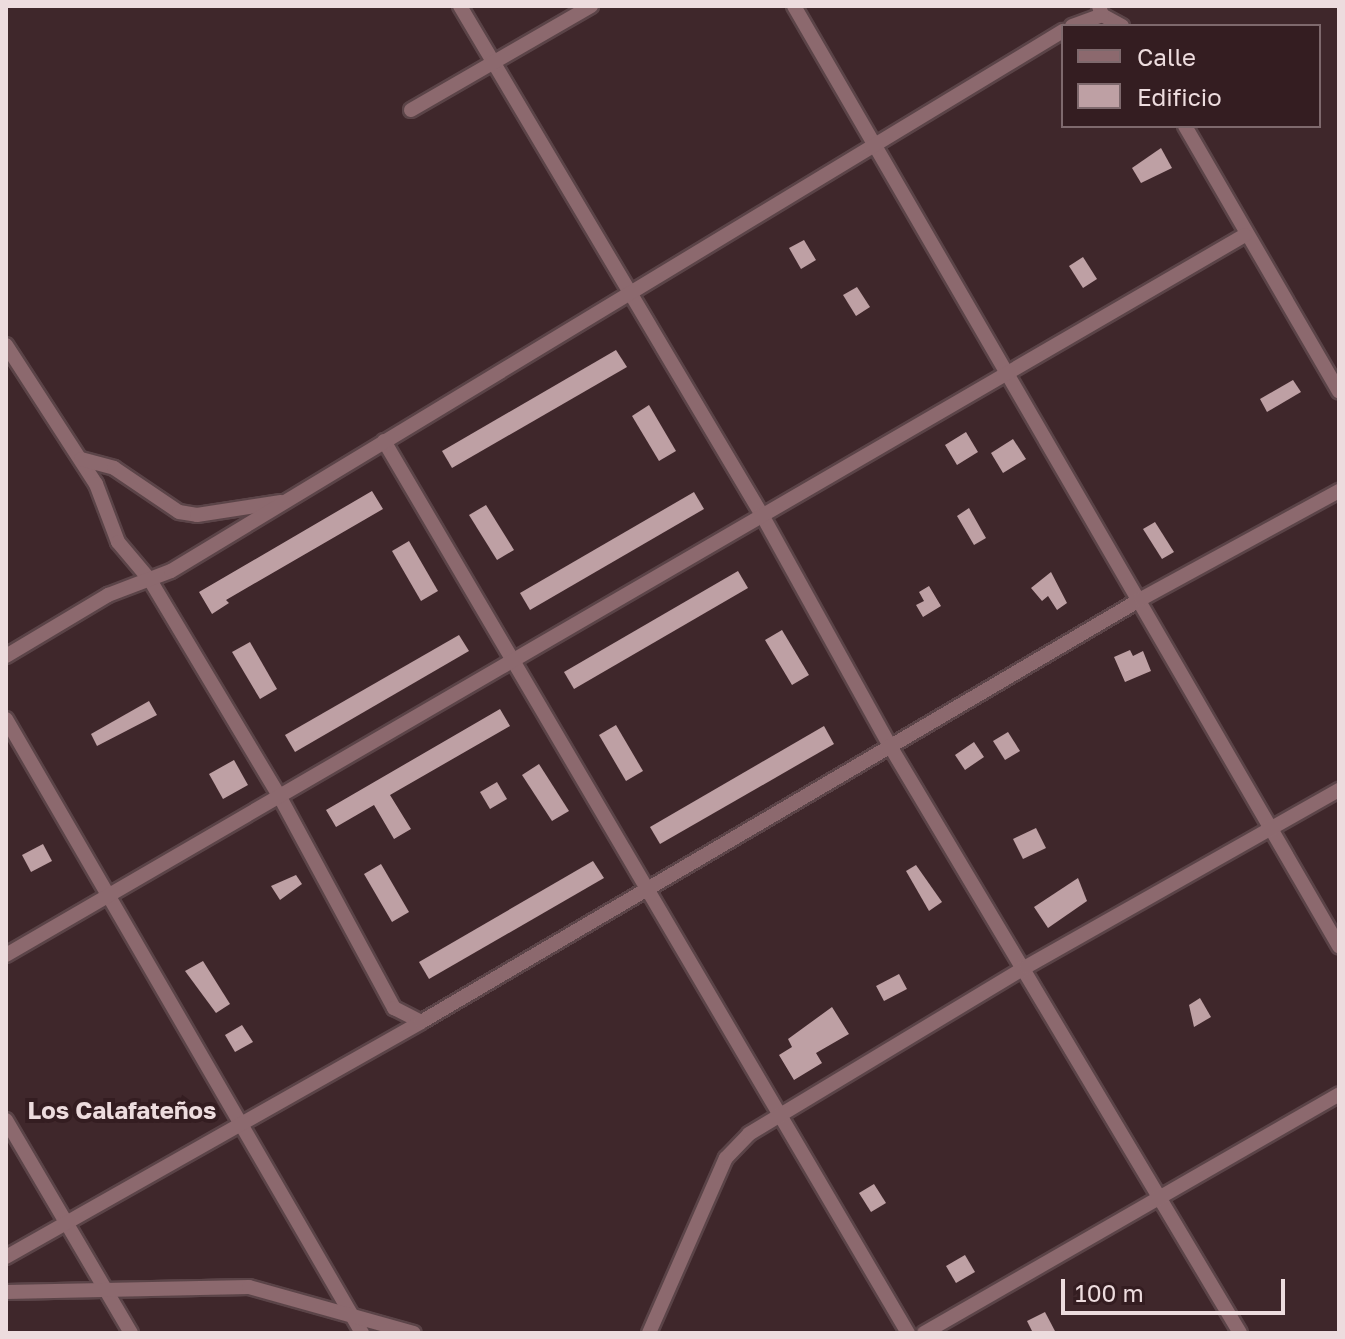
<!DOCTYPE html>
<html>
<head>
<meta charset="utf-8">
<style>
	body { margin:0 }
	#map { position:relative; width:1345px; height:1339px; overflow:hidden; background:#3f272b; font-family:"Golos Text",sans-serif }
	div>[style] { position:absolute }
	.building>* { inset:0; background:#bea0a4 }
	.roads { filter:drop-shadow(2px 0 #5b4448) drop-shadow(-2px 0 #5b4448) drop-shadow(0 2px #5b4448) drop-shadow(0 -2px #5b4448) }
	.street>* { height:14px; margin:-7px; padding:0 7px; transform-origin:7px; border-radius:7px; background:#8c696e }
	span { translate:-50% -50%; white-space:nowrap; text-align:center; line-height:1.15; -webkit-text-stroke:8px #341d21; paint-order:stroke }
	.neighbourhood-label { font-size:24px; color:#eddcde; font-weight:700 }
	.frame { position:absolute; inset:0; border:8px solid #eddcde; pointer-events:none }
	.legend { position:absolute; left:1061px; top:24px; width:260px; height:104px; box-sizing:border-box; background:#341d21; border:2px solid #7e696d; margin:0; padding:10px 14px; list-style:none; font-size:24px; color:#eddcde }
	.legend li { display:flex; align-items:center; gap:16px; height:40px }
	.legend b { width:40px; border:2px solid #7e696d }
	.scale { position:absolute; left:1061px; top:1279px; width:224px; height:36px; box-sizing:border-box; border:4px solid #eddcde; border-top:0; padding-left:10px; font-size:24px; line-height:28px; white-space:nowrap; color:#eddcde; -webkit-text-stroke:6px #341d21; paint-order:stroke }
</style>
</head>
<body>
<div id="map">
	<div class="building">
		<div style="clip-path:polygon(1161px 148px,1172px 168px,1141px 183px,1132px 168px)"></div>
		<div style="clip-path:polygon(804px 240px,816px 260px,801px 269px,789px 248px)"></div>
		<div style="clip-path:polygon(1083px 257px,1097px 279px,1083px 288px,1069px 266px)"></div>
		<div style="clip-path:polygon(857px 287px,870px 307px,856px 316px,843px 295px)"></div>
		<div style="clip-path:polygon(616px 350px,627px 367px,452px 468px,442px 451px)"></div>
		<div style="clip-path:polygon(1293px 380px,1301px 392px,1267px 412px,1260px 399px)"></div>
		<div style="clip-path:polygon(649px 405px,676px 451px,659px 461px,632px 416px)"></div>
		<div style="clip-path:polygon(966px 432px,978px 452px,957px 465px,945px 445px)"></div>
		<div style="clip-path:polygon(1013px 439px,1026px 459px,1003px 473px,991px 453px)"></div>
		<div style="clip-path:polygon(372px 491px,383px 509px,226px 600px,229px 603px,212px 614px,199px 592px)"></div>
		<div style="clip-path:polygon(694px 492px,704px 509px,530px 610px,520px 593px)"></div>
		<div style="clip-path:polygon(486px 505px,514px 550px,497px 560px,469px 515px)"></div>
		<div style="clip-path:polygon(969px 508px,986px 538px,974px 545px,957px 516px)"></div>
		<div style="clip-path:polygon(1155px 522px,1174px 552px,1162px 559px,1143px 529px)"></div>
		<div style="clip-path:polygon(409px 541px,438px 591px,421px 601px,392px 551px)"></div>
		<div style="clip-path:polygon(738px 571px,748px 588px,574px 689px,564px 672px)"></div>
		<div style="clip-path:polygon(1051px 572px,1067px 603px,1057px 610px,1048px 596px,1042px 601px,1031px 588px)"></div>
		<div style="clip-path:polygon(929px 586px,941px 606px,923px 617px,916px 605px,924px 601px,919px 592px)"></div>
		<div style="clip-path:polygon(782px 630px,809px 675px,792px 685px,765px 640px)"></div>
		<div style="clip-path:polygon(459px 635px,469px 651px,295px 752px,285px 735px)"></div>
		<div style="clip-path:polygon(250px 642px,277px 689px,260px 699px,232px 652px)"></div>
		<div style="clip-path:polygon(1130px 650px,1133px 656px,1143px 651px,1151px 671px,1125px 682px,1114px 657px)"></div>
		<div style="clip-path:polygon(149px 701px,157px 715px,97px 746px,91px 734px)"></div>
		<div style="clip-path:polygon(500px 709px,510px 726px,390px 795px,411px 829px,394px 839px,374px 805px,336px 827px,326px 810px)"></div>
		<div style="clip-path:polygon(616px 725px,643px 771px,626px 781px,599px 735px)"></div>
		<div style="clip-path:polygon(824px 726px,834px 744px,660px 844px,650px 827px)"></div>
		<div style="clip-path:polygon(1008px 732px,1020px 751px,1005px 760px,993px 741px)"></div>
		<div style="clip-path:polygon(974px 742px,984px 757px,965px 770px,955px 755px)"></div>
		<div style="clip-path:polygon(234px 760px,248px 785px,223px 799px,209px 774px)"></div>
		<div style="clip-path:polygon(539px 764px,569px 811px,552px 821px,522px 775px)"></div>
		<div style="clip-path:polygon(497px 782px,507px 799px,490px 809px,480px 792px)"></div>
		<div style="clip-path:polygon(1036px 828px,1046px 848px,1023px 859px,1013px 839px)"></div>
		<div style="clip-path:polygon(43px 844px,52px 861px,31px 872px,22px 855px)"></div>
		<div style="clip-path:polygon(593px 861px,604px 878px,429px 979px,419px 962px)"></div>
		<div style="clip-path:polygon(381px 864px,409px 912px,392px 922px,364px 874px)"></div>
		<div style="clip-path:polygon(916px 865px,942px 902px,929px 911px,906px 871px)"></div>
		<div style="clip-path:polygon(296px 875px,302px 884px,280px 900px,271px 886px)"></div>
		<div style="clip-path:polygon(1078px 878px,1087px 901px,1048px 928px,1034px 907px)"></div>
		<div style="clip-path:polygon(203px 961px,230px 1004px,216px 1013px,185px 971px)"></div>
		<div style="clip-path:polygon(899px 974px,907px 989px,884px 1001px,876px 986px)"></div>
		<div style="clip-path:polygon(1200px 998px,1211px 1017px,1194px 1027px,1189px 1005px)"></div>
		<div style="clip-path:polygon(832px 1007px,849px 1034px,816px 1053px,822px 1063px,794px 1080px,779px 1055px,792px 1047px,788px 1039px)"></div>
		<div style="clip-path:polygon(242px 1025px,253px 1042px,235px 1052px,225px 1035px)"></div>
		<div style="clip-path:polygon(874px 1184px,886px 1203px,871px 1212px,859px 1193px)"></div>
		<div style="clip-path:polygon(965px 1255px,975px 1272px,956px 1283px,946px 1266px)"></div>
		<div style="clip-path:polygon(1045px 1312px,1056px 1333px,1033px 1333px,1027px 1321px)"></div>
	</div>
	<div class="roads">
		<div class="street">
			<div style="left:460px;top:6px;width:592px;rotate:59.32deg"></div>
			<div style="left:762px;top:515px;width:264px;rotate:61deg"></div>
			<div style="left:890px;top:746px;width:683px;rotate:59.19deg"></div>
			<div style="left:794px;top:6px;width:1087px;rotate:59.9deg"></div>
			<div style="left:1099px;top:6px;width:9px;rotate:72deg"></div>
			<div style="left:1102px;top:15px;width:23px;rotate:29deg"></div>
			<div style="left:1072px;top:26px;width:32px;rotate:-20deg"></div>
			<div style="left:411px;top:110px;width:208px;rotate:-30deg"></div>
			<div style="left:1185px;top:126px;width:307px;rotate:59.9deg"></div>
			<div style="left:6px;top:345px;width:166px;rotate:57.1deg"></div>
			<div style="left:96px;top:484px;width:62px;rotate:69.2deg"></div>
			<div style="left:118px;top:542px;width:50px;rotate:49.9deg"></div>
			<div style="left:150px;top:580px;width:255px;rotate:59.1deg"></div>
			<div style="left:281px;top:799px;width:238px;rotate:61.6deg"></div>
			<div style="left:394px;top:1008px;width:30px;rotate:27deg"></div>
			<div style="left:384px;top:441px;width:1035px;rotate:59.57deg"></div>
			<div style="left:81px;top:459px;width:34px;rotate:15deg"></div>
			<div style="left:114px;top:468px;width:78px;rotate:34.1deg"></div>
			<div style="left:179px;top:512px;width:18px;rotate:9deg"></div>
			<div style="left:197px;top:515px;width:85px;rotate:-8.8deg"></div>
			<div style="left:6px;top:656px;width:119px;rotate:-30.9deg"></div>
			<div style="left:108px;top:595px;width:67px;rotate:-20.9deg"></div>
			<div style="left:171px;top:571px;width:1043px;rotate:-31.19deg"></div>
			<div style="left:6px;top:719px;width:710px;rotate:59.89deg"></div>
			<div style="left:6px;top:955px;width:1433px;rotate:-30.16deg"></div>
			<div style="left:6px;top:1120px;width:247px;rotate:59.6deg"></div>
			<div style="left:6px;top:1257px;width:477px;rotate:-29.5deg"></div>
			<div style="left:421px;top:1022px;width:835px;rotate:-30.43deg"></div>
			<div style="left:1141px;top:599px;width:226px;rotate:-28.6deg"></div>
			<div style="left:6px;top:1292px;width:243px;rotate:-1.2deg"></div>
			<div style="left:249px;top:1287px;width:171px;rotate:15.6deg"></div>
			<div style="left:649px;top:1333px;width:191px;rotate:-66.3deg"></div>
			<div style="left:726px;top:1158px;width:33px;rotate:-46deg"></div>
			<div style="left:749px;top:1134px;width:323px;rotate:-31.1deg"></div>
			<div style="left:1026px;top:967px;width:360px;rotate:-29.5deg"></div>
			<div style="left:924px;top:1333px;width:479px;rotate:-29.9deg"></div>
		</div>
	</div>
	<div class="neighbourhood-label">
		<span style="left:122px;top:1110px">Los Calafateños</span>
	</div>
	<div class="frame"></div>
	<ul class="legend">
	<li><b style="height:10px;background:#8c696e"></b>Calle</li>
	<li><b style="height:22px;background:#bea0a4"></b>Edificio</li>
	</ul>
	<div class="scale">100 m</div>
</div>
</body>
</html>
